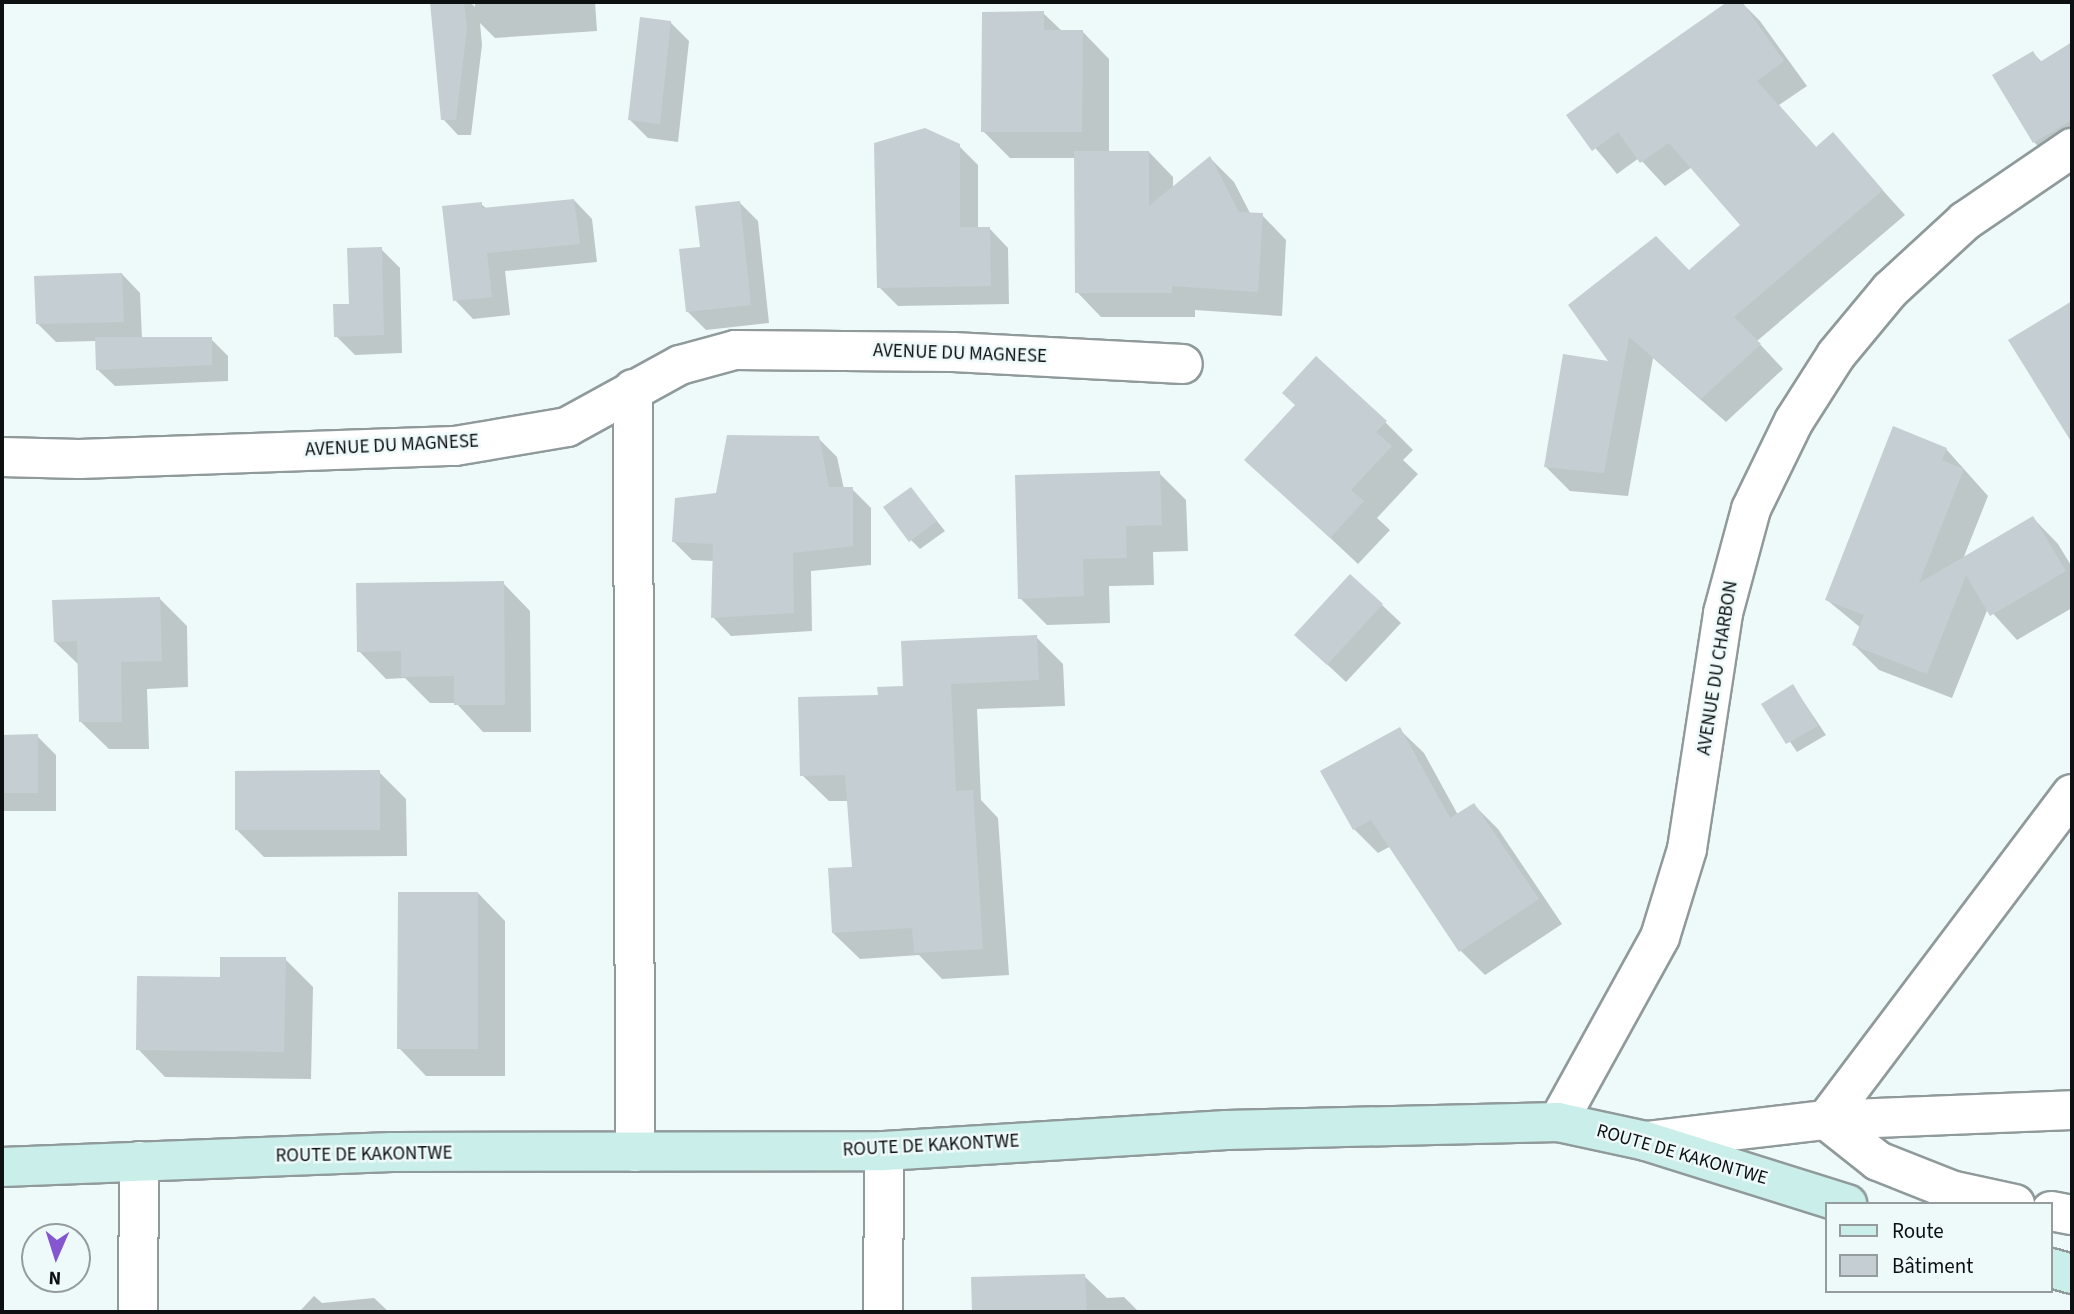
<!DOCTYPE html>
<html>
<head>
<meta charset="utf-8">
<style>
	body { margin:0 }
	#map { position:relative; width:2074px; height:1314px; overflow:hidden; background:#eef9fa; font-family:"Source Sans 3",sans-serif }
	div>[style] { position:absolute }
	.shadow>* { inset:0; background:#0003 }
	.building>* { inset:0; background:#c5ced2 }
	.roads { filter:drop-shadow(2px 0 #909a9b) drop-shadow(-2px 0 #909a9b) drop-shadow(0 2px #909a9b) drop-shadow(0 -2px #909a9b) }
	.street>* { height:38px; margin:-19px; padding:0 19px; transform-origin:19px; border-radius:19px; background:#fff }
	.secondary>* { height:38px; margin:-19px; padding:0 19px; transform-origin:19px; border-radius:19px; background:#caeeea }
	span { translate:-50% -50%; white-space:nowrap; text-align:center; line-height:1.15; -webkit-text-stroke:5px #eef9fa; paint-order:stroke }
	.street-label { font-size:19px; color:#0d1011 }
	.frame { position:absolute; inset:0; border:4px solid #0d1011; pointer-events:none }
	.legend { position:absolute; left:1825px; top:1202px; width:228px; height:91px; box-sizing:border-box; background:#eef9fa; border:2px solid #949c9d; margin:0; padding:9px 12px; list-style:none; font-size:21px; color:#0d1011 }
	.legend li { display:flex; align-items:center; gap:14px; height:35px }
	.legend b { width:35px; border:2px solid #949c9d }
	.north { position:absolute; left:21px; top:1223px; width:70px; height:70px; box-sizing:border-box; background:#eef9fa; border:2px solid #949c9d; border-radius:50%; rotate:183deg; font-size:19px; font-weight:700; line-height:28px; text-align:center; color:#0d1011 }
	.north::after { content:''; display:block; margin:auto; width:24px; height:32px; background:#8457d0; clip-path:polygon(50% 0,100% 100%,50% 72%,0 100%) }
</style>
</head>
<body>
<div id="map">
	<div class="shadow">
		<div style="clip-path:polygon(432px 2px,470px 2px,475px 7px,475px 2px,595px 2px,597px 31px,495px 38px,480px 23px,482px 45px,471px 135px,458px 135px,443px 119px)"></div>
		<div style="clip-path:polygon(1730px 2px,1741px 2px,1760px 21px,1807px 86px,1779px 105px,1817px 148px,1833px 135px,1905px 215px,1757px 341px,1783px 369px,1726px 422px,1653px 358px,1628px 496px,1570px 491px,1546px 467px,1612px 363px,1571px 306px,1689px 272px,1742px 225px,1692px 167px,1665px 186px,1639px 158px,1617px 174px,1568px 115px)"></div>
		<div style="clip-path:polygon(1043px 13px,1062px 31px,1082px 31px,1109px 59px,1109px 152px,1149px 152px,1173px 177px,1173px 189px,1210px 158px,1234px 182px,1251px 215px,1262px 215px,1286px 240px,1282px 316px,1195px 310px,1195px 317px,1101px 317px,1077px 292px,1076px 158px,1010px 158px,983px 131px)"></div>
		<div style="clip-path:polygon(670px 22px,689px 41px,678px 142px,648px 138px,630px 120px)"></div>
		<div style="clip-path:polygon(2072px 44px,2072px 149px,2053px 161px,2034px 142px,2033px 53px,2042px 62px)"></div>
		<div style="clip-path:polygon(959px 146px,978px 165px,978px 229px,990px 229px,1008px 248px,1009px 304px,898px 306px,879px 287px)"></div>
		<div style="clip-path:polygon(574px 200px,592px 219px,597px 262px,505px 271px,510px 315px,473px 319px,455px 300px,481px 204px,487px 209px)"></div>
		<div style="clip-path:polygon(740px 203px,758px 221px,769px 323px,706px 330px,687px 311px,702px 249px)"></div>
		<div style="clip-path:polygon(381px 249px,400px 268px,402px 353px,355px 355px,336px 336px)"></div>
		<div style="clip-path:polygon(122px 274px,140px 293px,142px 339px,211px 339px,228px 356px,228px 381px,115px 386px,98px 370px,97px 341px,56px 342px,37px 323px)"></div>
		<div style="clip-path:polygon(2072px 303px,2072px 440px,2011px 341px)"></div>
		<div style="clip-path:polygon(1385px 422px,1413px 450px,1403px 460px,1418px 474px,1377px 518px,1390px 530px,1358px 564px,1247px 460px)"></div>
		<div style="clip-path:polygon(818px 438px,837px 457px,844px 489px,852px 489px,871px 508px,871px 565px,811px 571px,812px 631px,731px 636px,713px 617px,714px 561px,692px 560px,673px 541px,717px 494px)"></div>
		<div style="clip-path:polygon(1946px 449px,1988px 496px,1963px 559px,2033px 518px,2058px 544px,2072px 567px,2072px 608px,2017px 640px,1988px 608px,1952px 698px,1879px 670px,1854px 645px,1861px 628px,1827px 600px)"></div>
		<div style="clip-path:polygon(1159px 473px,1186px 500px,1188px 551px,1153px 552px,1154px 585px,1109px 586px,1110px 623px,1047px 625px,1020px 598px)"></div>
		<div style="clip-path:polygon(911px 489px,945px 531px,920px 549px,911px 540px)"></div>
		<div style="clip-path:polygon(503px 583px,530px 611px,531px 732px,483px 732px,456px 703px,430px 703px,405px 678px,386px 679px,359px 651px)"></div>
		<div style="clip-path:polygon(160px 599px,187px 626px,188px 687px,147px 689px,149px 749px,109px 749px,81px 722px,80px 666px,55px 642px)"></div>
		<div style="clip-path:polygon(1382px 605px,1401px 623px,1346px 682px,1315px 653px)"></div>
		<div style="clip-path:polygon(1036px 637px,1063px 664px,1065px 706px,977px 709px,981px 800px,998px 818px,1009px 975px,942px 979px,919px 955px,860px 959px,833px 933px,854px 869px,849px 801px,829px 801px,802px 775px,879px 696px)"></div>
		<div style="clip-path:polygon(1793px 686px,1826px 735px,1797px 752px,1764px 704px)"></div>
		<div style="clip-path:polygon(1399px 729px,1424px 753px,1458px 815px,1474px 805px,1498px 829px,1562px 924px,1485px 975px,1461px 951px,1391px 846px,1378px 853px,1354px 829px)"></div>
		<div style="clip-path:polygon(2px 736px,37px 736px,56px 755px,56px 811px,2px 811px)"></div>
		<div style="clip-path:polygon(379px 772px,406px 799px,407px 856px,264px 857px,237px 830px)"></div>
		<div style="clip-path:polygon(478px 893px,505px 921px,505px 1076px,426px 1076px,399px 1048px)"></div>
		<div style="clip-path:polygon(285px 959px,313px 987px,311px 1079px,165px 1077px,138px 1049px,221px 979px)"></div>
		<div style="clip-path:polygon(1084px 1276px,1107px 1298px,1124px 1297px,1139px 1312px,974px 1312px,973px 1278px)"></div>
		<div style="clip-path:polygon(314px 1296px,322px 1303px,374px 1298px,389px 1312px,299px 1312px)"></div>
	</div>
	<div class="building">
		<div style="clip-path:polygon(430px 2px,464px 2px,467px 28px,456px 120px,441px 120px)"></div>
		<div style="clip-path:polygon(1727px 2px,1742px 2px,1784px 61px,1757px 81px,1816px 147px,1833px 132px,1883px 190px,1734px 317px,1761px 344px,1701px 399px,1629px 337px,1604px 473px,1544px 467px,1563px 354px,1608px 361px,1568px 305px,1656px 236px,1689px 270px,1740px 225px,1669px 143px,1640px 163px,1618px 132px,1592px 151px,1566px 115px)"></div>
		<div style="clip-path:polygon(1044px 11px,1044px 30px,1083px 30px,1082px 132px,981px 132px,982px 12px)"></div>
		<div style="clip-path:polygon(640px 17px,671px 21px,660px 124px,628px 120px)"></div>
		<div style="clip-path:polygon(2072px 42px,2072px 120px,2033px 143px,1992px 75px,2033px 51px,2040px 62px)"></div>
		<div style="clip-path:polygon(925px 128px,960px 144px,960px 227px,990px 227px,991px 286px,877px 288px,874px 143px)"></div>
		<div style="clip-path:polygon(1074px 151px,1149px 151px,1149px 206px,1210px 156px,1239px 212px,1263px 213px,1258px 292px,1172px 286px,1172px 293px,1075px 293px)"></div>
		<div style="clip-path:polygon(574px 199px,580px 244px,487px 253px,492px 297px,453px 301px,442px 206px,482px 202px,482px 208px)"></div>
		<div style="clip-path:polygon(740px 201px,751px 305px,686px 312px,679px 249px,700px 247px,695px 206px)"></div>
		<div style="clip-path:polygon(382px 247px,384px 335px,334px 337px,333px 304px,349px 304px,347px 248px)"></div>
		<div style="clip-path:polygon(122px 273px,124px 322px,36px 324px,34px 276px)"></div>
		<div style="clip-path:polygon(2072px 301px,2072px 443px,2008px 340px)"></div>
		<div style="clip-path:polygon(95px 337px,212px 337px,212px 365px,96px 370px)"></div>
		<div style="clip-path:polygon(1316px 356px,1387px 421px,1376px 432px,1392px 446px,1351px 490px,1364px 501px,1330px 538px,1244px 460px,1295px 405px,1282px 393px)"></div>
		<div style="clip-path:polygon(1893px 426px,1947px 448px,1942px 460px,1964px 469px,1919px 583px,2033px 516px,2066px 571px,1990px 616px,1966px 575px,1927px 674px,1852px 645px,1864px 615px,1825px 600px)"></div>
		<div style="clip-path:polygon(727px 435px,819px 436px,829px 487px,853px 487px,853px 546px,793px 553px,794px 613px,711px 618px,713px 544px,672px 542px,675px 498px,716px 493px)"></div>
		<div style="clip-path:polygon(1160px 471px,1162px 525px,1126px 526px,1127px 558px,1083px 559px,1084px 596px,1018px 599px,1015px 475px)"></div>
		<div style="clip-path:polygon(911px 487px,937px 521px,909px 542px,883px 507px)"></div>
		<div style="clip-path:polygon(1350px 574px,1383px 604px,1327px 665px,1294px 635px)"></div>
		<div style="clip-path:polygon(504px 581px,505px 705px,454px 705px,454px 676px,401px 677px,401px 651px,357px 652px,356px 583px)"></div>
		<div style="clip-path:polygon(160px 597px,162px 661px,121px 662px,122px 722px,79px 722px,77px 641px,54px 642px,52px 600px)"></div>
		<div style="clip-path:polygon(1037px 635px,1039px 680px,951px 684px,956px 791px,973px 790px,983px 949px,914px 953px,912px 928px,832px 933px,828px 868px,852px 867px,845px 775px,800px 776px,798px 697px,878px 695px,877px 687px,903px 686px,901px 641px)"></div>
		<div style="clip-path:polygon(1793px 684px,1818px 726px,1786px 744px,1761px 704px)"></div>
		<div style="clip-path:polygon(1400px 727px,1450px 818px,1474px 803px,1539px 899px,1459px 952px,1371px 820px,1353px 830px,1320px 771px)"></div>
		<div style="clip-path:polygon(38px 734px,38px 793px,2px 793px,2px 735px)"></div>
		<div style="clip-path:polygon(380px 770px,380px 830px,235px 830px,235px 771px)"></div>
		<div style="clip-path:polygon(398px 892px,478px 892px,478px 1049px,397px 1049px)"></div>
		<div style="clip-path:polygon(220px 957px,286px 957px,284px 1052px,136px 1050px,137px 976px,220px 977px)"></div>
		<div style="clip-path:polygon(1085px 1274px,1087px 1312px,972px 1312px,971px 1277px)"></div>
	</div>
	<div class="roads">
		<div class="street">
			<div style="left:633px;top:389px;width:763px;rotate:89.85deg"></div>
			<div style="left:2px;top:457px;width:77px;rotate:1.5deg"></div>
			<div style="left:79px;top:459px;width:376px;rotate:-2deg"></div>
			<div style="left:455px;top:446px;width:114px;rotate:-9.6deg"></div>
			<div style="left:567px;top:427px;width:129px;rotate:-28.8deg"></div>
			<div style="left:680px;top:365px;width:57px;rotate:-15.3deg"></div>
			<div style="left:735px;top:350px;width:218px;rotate:0.5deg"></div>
			<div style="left:953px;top:352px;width:230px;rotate:3deg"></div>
			<div style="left:1558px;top:1122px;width:211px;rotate:-61.1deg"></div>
			<div style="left:1660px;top:937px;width:92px;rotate:-72.9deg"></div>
			<div style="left:1687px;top:849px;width:239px;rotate:-81.3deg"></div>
			<div style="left:1723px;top:613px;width:108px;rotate:-74.9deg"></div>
			<div style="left:1751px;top:509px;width:98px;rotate:-64deg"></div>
			<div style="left:1794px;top:421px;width:78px;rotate:-57.5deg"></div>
			<div style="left:1836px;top:355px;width:85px;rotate:-50.3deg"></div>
			<div style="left:1890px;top:290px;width:102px;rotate:-42.6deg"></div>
			<div style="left:1965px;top:221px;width:130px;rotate:-34.3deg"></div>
			<div style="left:1646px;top:1141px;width:181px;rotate:-6.7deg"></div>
			<div style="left:1826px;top:1120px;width:246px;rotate:-2.3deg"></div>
			<div style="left:2015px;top:1204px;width:66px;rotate:-167.7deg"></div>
			<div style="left:1951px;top:1190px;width:79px;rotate:-158.3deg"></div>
			<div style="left:1878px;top:1161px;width:66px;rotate:-141.7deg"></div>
			<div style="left:1826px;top:1120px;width:408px;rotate:-53deg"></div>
			<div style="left:2051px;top:1211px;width:21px;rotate:11deg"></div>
			<div style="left:138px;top:1312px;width:151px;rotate:-89.6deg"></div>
			<div style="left:883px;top:1312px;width:161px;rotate:-89.6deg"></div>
		</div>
		<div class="secondary">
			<div style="left:2px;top:1167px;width:390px;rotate:-2.2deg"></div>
			<div style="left:392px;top:1152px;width:492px;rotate:-0.1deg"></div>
			<div style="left:884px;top:1151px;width:343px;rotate:-3.5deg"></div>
			<div style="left:1226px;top:1130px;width:332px;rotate:-1.4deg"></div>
			<div style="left:1558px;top:1122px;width:90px;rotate:12.2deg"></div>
			<div style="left:1646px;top:1141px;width:211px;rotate:17.4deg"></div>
			<div style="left:2051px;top:1268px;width:22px;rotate:16deg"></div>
		</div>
	</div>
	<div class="street-label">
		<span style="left:960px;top:354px;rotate:2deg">AVENUE DU MAGNESE</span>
		<span style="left:392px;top:446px;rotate:-3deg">AVENUE DU MAGNESE</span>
		<span style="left:1718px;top:668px;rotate:-81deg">AVENUE DU CHARBON</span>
		<span style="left:931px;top:1146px;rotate:-3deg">ROUTE DE KAKONTWE</span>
		<span style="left:364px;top:1155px;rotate:-1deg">ROUTE DE KAKONTWE</span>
		<span style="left:1682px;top:1155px;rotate:16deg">ROUTE DE KAKONTWE</span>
	</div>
	<div class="frame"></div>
	<ul class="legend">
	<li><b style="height:9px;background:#caeeea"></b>Route</li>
	<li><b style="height:19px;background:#c5ced2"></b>Bâtiment</li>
	</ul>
	<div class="north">N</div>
</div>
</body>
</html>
